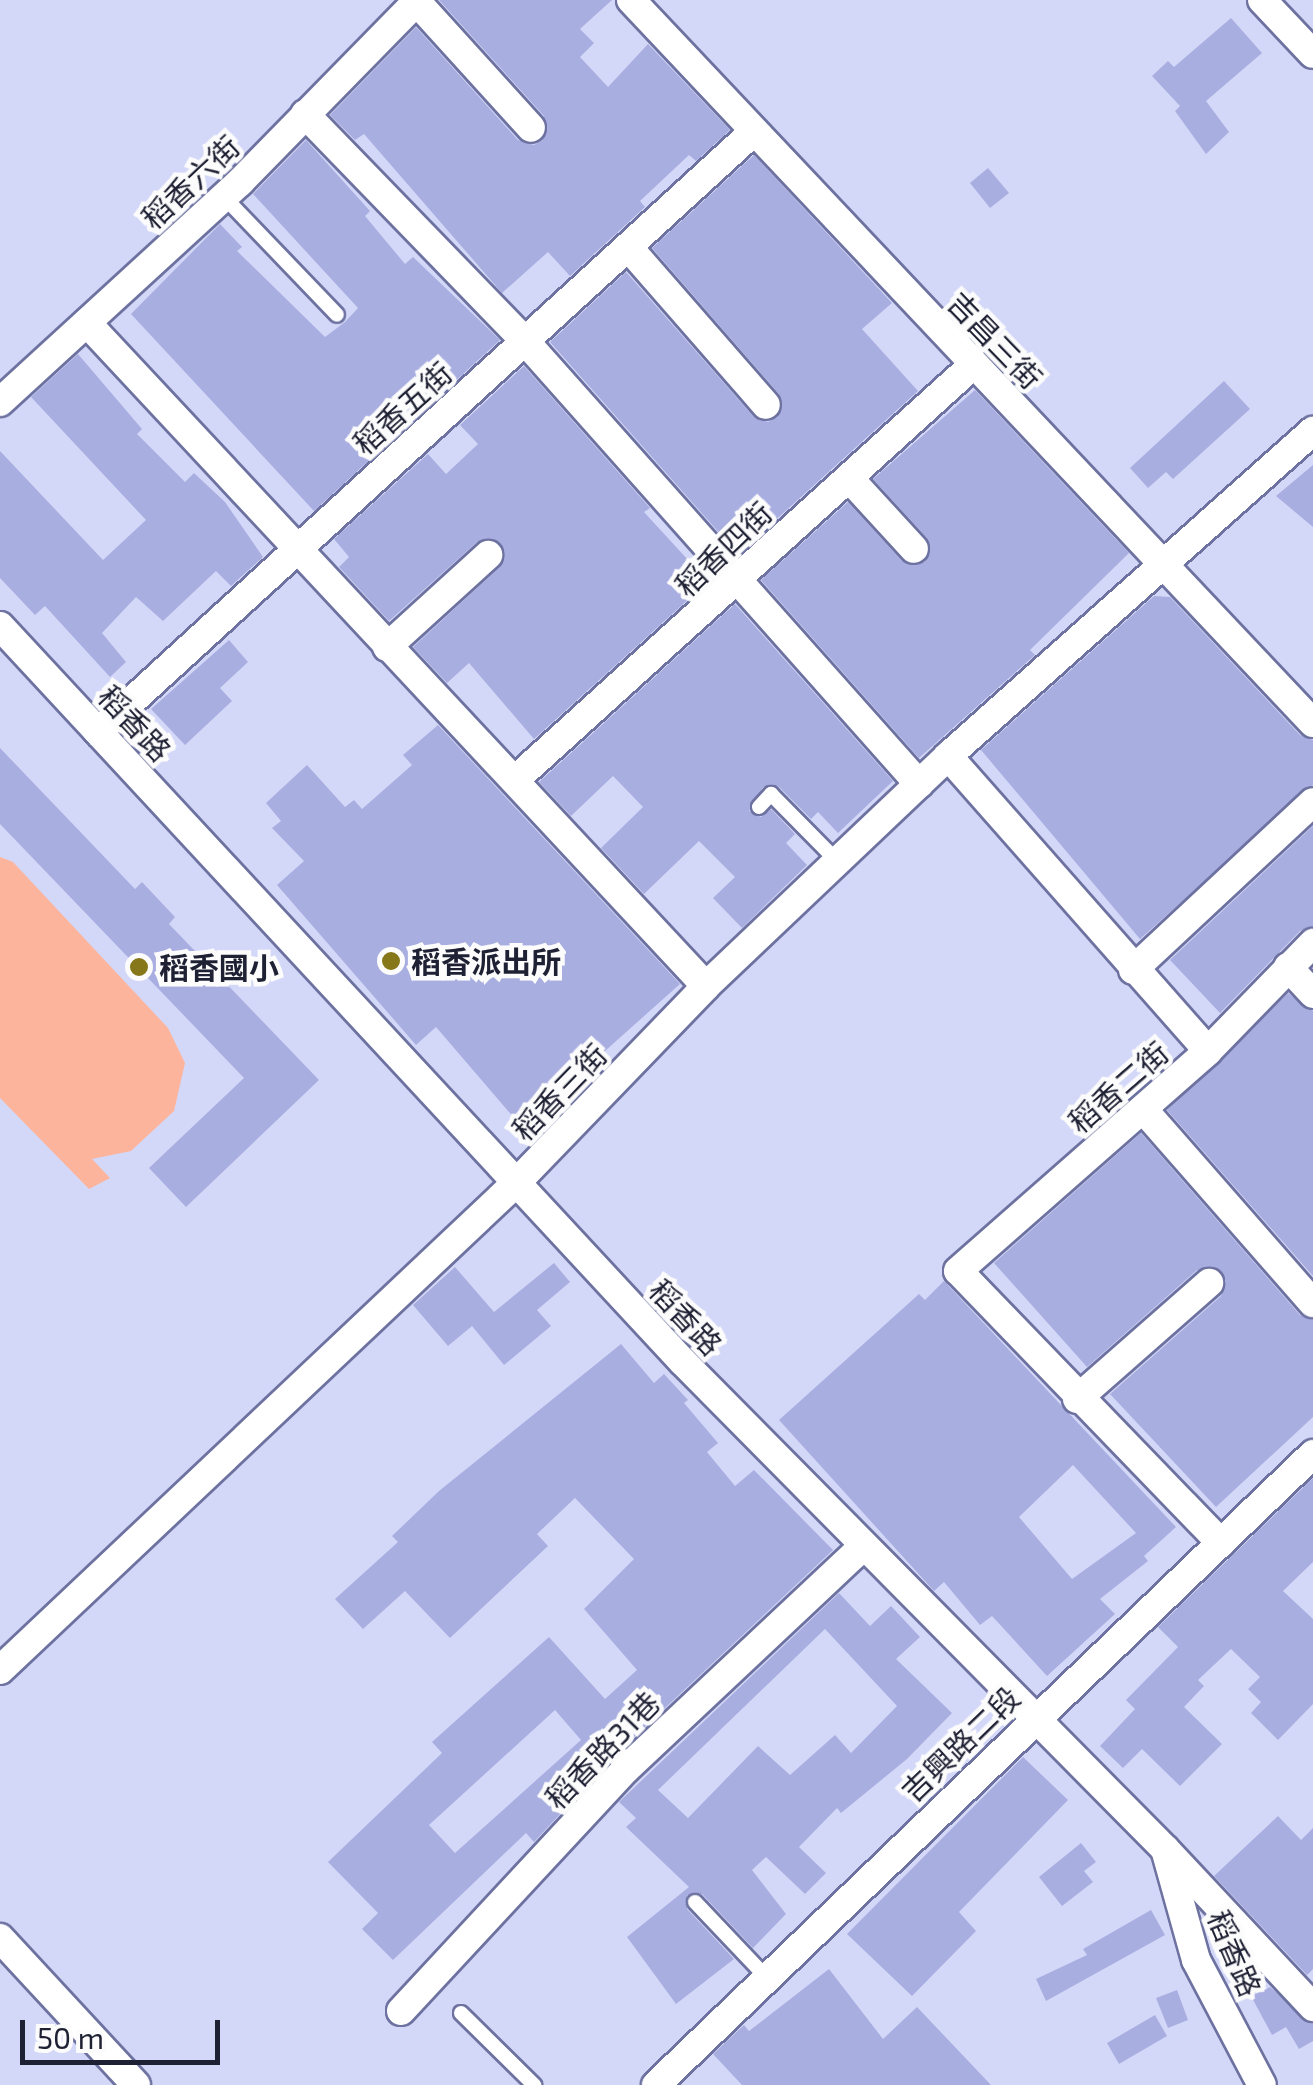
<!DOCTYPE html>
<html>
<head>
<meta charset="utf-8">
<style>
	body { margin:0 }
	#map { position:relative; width:1313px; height:2085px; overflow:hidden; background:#d4d8f8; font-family:"Exo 2","Noto Sans TC",sans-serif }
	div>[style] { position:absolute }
	.green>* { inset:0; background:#fcb49c }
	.building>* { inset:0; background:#a9aee1 }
	.roads { filter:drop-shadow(2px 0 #6d72a0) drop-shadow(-2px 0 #6d72a0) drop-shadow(0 2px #6d72a0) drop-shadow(0 -2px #6d72a0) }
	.service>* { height:14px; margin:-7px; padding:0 7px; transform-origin:7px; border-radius:7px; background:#fff }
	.minor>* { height:28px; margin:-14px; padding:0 14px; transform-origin:14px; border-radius:14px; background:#fff }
	.dots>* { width:28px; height:28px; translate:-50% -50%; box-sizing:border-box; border:5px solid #fcfcfc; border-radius:50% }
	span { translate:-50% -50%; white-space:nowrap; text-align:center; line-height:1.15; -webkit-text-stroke:9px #fcfcfc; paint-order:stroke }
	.street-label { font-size:30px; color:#1e2033 }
	.poi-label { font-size:30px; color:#1e2033; font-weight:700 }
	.left { translate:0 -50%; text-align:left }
	.scale { position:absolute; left:20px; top:2020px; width:200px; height:45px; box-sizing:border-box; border:5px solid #1e2033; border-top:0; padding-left:12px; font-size:30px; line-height:35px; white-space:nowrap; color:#1e2033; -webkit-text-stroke:8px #fcfcfc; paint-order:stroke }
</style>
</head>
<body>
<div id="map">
	<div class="green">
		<div style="clip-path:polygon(0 857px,13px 862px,168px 1028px,185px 1063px,174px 1111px,131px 1151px,92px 1159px,110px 1178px,89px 1189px,0 1098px)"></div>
	</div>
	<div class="building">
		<div style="clip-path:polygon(439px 0,612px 0,580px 29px,594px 43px,580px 57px,608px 87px,648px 44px,730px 130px,696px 161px,689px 155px,640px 201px,645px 207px,570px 276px,548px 252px,502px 293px,364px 134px,355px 140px,330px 115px,416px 27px,518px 140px,534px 145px,543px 140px,544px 116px)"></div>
		<div style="clip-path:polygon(1231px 18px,1262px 53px,1206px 101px,1229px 132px,1206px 154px,1175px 111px,1180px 106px,1152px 76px,1168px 61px,1174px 67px)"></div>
		<div style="clip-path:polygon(306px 140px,370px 211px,365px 216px,405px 264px,413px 257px,500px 340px,314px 511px,131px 314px,220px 224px,242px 247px,237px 251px,325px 337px,345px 322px,358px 308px,253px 194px)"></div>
		<div style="clip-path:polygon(754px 155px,892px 303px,862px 329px,918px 391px,738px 554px,550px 342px,626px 272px,753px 416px,768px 422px,778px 417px,779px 394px,652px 248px)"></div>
		<div style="clip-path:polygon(988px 168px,1009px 193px,990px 208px,970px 183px)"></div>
		<div style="clip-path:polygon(78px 354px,142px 429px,137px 434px,185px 482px,194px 473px,225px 502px,263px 557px,231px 586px,216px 571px,163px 621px,136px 597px,102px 633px,126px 662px,110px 677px,45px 606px,35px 615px,0 578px,0 451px,103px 560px,146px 520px,31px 397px)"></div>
		<div style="clip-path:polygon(524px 366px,650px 508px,644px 512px,700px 573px,704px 569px,712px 578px,534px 739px,469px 663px,447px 683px,413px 647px,500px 567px,500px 543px,477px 542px,389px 621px,339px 567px,349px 557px,334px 539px,428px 454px,446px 474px,478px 444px,460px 425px)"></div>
		<div style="clip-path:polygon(1224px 381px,1250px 409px,1173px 479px,1166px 472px,1148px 488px,1130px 468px)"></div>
		<div style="clip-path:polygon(975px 390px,1129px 553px,1030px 650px,1035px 655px,919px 758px,761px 580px,848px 502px,902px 561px,925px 562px,927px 538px,873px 479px)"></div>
		<div style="clip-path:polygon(1313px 465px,1313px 527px,1276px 496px)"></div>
		<div style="clip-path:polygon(1154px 596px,1170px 597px,1300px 735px,1313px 740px,1313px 785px,1140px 939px,981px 750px)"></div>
		<div style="clip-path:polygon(735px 604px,893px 781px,838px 833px,818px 812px,811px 819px,778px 786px,763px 787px,749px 811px,761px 817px,771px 809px,795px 834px,786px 843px,807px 865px,742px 928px,713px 898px,735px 877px,699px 841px,644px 894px,601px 848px,643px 807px,613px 776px,571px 816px,539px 782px)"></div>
		<div style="clip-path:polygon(229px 640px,248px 662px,220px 688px,232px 701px,185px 745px,151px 709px)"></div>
		<div style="clip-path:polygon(438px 725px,680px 984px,521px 1126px,436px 1027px,416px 1045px,277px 885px,304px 861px,272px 828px,281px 821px,266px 803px,307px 765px,345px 807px,354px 800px,362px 809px,412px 765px,403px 755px)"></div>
		<div style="clip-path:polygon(0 748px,135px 889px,142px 882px,175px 917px,169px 924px,319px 1080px,186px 1207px,149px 1168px,244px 1078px,0 824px)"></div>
		<div style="clip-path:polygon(1313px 826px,1313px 926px,1300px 931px,1220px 1013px,1170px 960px)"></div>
		<div style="clip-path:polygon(1288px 993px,1313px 1011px,1313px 1276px,1167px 1110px)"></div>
		<div style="clip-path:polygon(1141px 1133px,1300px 1315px,1313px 1320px,1313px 1417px,1216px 1507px,1110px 1394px,1221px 1296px,1226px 1281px,1221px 1271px,1197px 1270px,1087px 1367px,994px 1263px)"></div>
		<div style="clip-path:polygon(554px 1263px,570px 1282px,537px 1310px,551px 1326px,504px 1365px,472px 1326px,448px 1346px,413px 1305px,455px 1267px,494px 1312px)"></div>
		<div style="clip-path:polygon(evenodd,944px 1281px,1176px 1527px,1144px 1556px,1148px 1561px,1100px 1599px,1115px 1614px,1047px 1676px,992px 1616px,980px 1625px,944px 1582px,934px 1591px,779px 1420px,919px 1294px,925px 1300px,944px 1281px,1073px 1465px,1136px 1533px,1072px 1579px,1019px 1517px,1073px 1465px)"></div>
		<div style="clip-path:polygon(evenodd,621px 1344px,654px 1383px,664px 1374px,688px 1400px,684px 1403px,718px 1443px,707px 1452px,735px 1486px,754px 1470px,833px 1550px,614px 1756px,534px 1842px,526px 1833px,393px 1960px,362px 1929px,378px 1913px,328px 1862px,442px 1753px,432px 1742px,549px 1637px,605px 1699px,637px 1670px,584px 1609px,634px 1559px,575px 1498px,537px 1534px,548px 1546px,450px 1638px,405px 1591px,363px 1629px,335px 1599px,398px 1542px,392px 1536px,439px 1491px,621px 1344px,555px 1710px,581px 1740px,455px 1853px,429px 1825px,555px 1710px)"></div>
		<div style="clip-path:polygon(1313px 1478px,1313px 1562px,1283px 1591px,1313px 1619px,1313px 1704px,1278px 1740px,1251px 1713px,1261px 1702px,1248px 1689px,1260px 1677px,1231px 1649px,1198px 1680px,1204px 1686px,1184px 1707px,1222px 1744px,1180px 1786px,1142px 1749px,1123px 1768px,1100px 1746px,1135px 1709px,1126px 1700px,1178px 1647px,1158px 1627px)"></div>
		<div style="clip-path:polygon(evenodd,839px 1593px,870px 1626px,891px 1606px,920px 1637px,896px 1659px,952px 1713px,907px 1759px,841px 1813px,837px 1808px,799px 1847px,826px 1873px,805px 1894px,766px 1857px,752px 1870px,786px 1914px,753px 1948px,702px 1894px,687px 1895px,687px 1909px,734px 1959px,676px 2004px,627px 1937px,689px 1887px,626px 1827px,636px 1818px,619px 1802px,839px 1593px,825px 1629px,897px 1706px,851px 1753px,835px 1735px,790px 1775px,758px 1746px,688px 1818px,658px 1790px,825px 1629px)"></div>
		<div style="clip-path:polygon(1023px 1757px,1068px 1800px,959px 1912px,976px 1931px,912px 1996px,847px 1934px)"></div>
		<div style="clip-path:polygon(1278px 1816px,1301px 1840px,1313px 1828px,1313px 1969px,1307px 1975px,1214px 1876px)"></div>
		<div style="clip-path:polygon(1081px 1843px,1096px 1862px,1084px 1871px,1093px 1882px,1062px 1906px,1039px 1877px)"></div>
		<div style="clip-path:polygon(1151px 1910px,1165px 1935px,1046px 2001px,1036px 1979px,1087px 1955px,1083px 1949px)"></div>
		<div style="clip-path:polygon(829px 1969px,883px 2039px,917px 2007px,991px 2085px,742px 2085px,713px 2054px,744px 2025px,749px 2031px)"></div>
		<div style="clip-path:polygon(1270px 1987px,1313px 2024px,1313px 2041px,1299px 2049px,1286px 2027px,1272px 2035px,1251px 1996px)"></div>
		<div style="clip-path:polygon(1177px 1990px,1188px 2020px,1168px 2028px,1156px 1998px)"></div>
		<div style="clip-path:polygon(1155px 2015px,1167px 2036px,1119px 2064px,1107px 2043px)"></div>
	</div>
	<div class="roads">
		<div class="service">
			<div style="left:224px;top:197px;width:163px;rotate:46.2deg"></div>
			<div style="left:759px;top:807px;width:18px;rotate:-47deg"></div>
			<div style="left:771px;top:794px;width:98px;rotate:45.4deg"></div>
			<div style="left:695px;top:1902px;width:105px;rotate:46.5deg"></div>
			<div style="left:461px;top:2013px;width:103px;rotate:44.6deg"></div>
		</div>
		<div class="minor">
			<div style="left:631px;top:0;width:994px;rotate:46.67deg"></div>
			<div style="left:1262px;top:0;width:74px;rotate:46.6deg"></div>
			<div style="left:416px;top:1px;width:171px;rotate:47.8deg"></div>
			<div style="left:305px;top:114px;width:316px;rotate:45.9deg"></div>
			<div style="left:525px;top:341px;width:593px;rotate:48.35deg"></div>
			<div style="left:629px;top:248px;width:208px;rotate:48.9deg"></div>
			<div style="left:87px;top:323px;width:907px;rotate:46.97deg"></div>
			<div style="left:0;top:402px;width:326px;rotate:-42.5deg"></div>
			<div style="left:240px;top:182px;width:255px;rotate:-45.6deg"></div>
			<div style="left:849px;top:478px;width:96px;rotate:47.5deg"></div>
			<div style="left:0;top:626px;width:1004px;rotate:47.14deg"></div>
			<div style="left:683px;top:1362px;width:685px;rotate:45.3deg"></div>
			<div style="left:1165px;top:1849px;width:115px;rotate:74.4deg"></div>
			<div style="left:1196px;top:1960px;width:141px;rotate:62.2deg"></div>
			<div style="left:387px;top:647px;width:137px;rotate:-42.3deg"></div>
			<div style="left:98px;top:732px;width:885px;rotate:-42.48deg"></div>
			<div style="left:948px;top:756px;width:393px;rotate:48.6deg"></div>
			<div style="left:516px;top:779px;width:617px;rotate:-42.17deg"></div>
			<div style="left:1288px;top:967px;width:37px;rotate:47deg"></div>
			<div style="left:1133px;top:970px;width:246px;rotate:-43deg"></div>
			<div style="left:1143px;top:1109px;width:258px;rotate:48.8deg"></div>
			<div style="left:1077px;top:1399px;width:176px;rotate:-41.3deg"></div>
			<div style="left:1221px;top:1543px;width:378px;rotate:-134deg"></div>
			<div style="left:958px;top:1271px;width:333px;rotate:-41.3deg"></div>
			<div style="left:1208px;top:1051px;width:151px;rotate:-45.8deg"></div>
			<div style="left:0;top:1670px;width:712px;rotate:-43.35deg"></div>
			<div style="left:518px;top:1181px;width:271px;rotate:-46deg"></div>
			<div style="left:706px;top:986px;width:334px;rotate:-43.5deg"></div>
			<div style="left:948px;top:756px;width:489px;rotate:-41.7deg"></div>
			<div style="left:1167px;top:1851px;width:214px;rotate:46.9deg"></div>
			<div style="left:0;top:1938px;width:200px;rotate:47.2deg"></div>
			<div style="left:401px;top:2011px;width:330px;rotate:-47.1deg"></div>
			<div style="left:626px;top:1769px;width:324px;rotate:-43.2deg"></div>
			<div style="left:656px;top:2085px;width:911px;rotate:-43.84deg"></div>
		</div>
	</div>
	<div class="dots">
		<div style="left:391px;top:961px;background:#86771a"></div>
		<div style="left:139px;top:967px;background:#86771a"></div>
	</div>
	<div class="street-label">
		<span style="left:190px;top:182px;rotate:-43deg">稻香六街</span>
		<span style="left:995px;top:340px;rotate:46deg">吉昌三街</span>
		<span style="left:402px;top:408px;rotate:-42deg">稻香五街</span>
		<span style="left:723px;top:549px;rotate:-44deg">稻香四街</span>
		<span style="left:135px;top:723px;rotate:47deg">稻香路</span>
		<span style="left:1118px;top:1087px;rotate:-41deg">稻香二街</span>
		<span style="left:559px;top:1092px;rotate:-46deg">稻香三街</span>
		<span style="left:686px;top:1317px;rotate:47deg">稻香路</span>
		<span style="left:960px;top:1744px;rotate:-44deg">吉興路二段</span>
		<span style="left:602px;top:1750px;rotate:-46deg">稻香路31巷</span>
		<span style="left:1235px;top:1953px;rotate:67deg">稻香路</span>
	</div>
	<div class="poi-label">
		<span class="left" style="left:411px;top:961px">稻香派出所</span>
		<span class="left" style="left:159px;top:967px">稻香國小</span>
	</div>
	<div class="scale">50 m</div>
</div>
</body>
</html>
